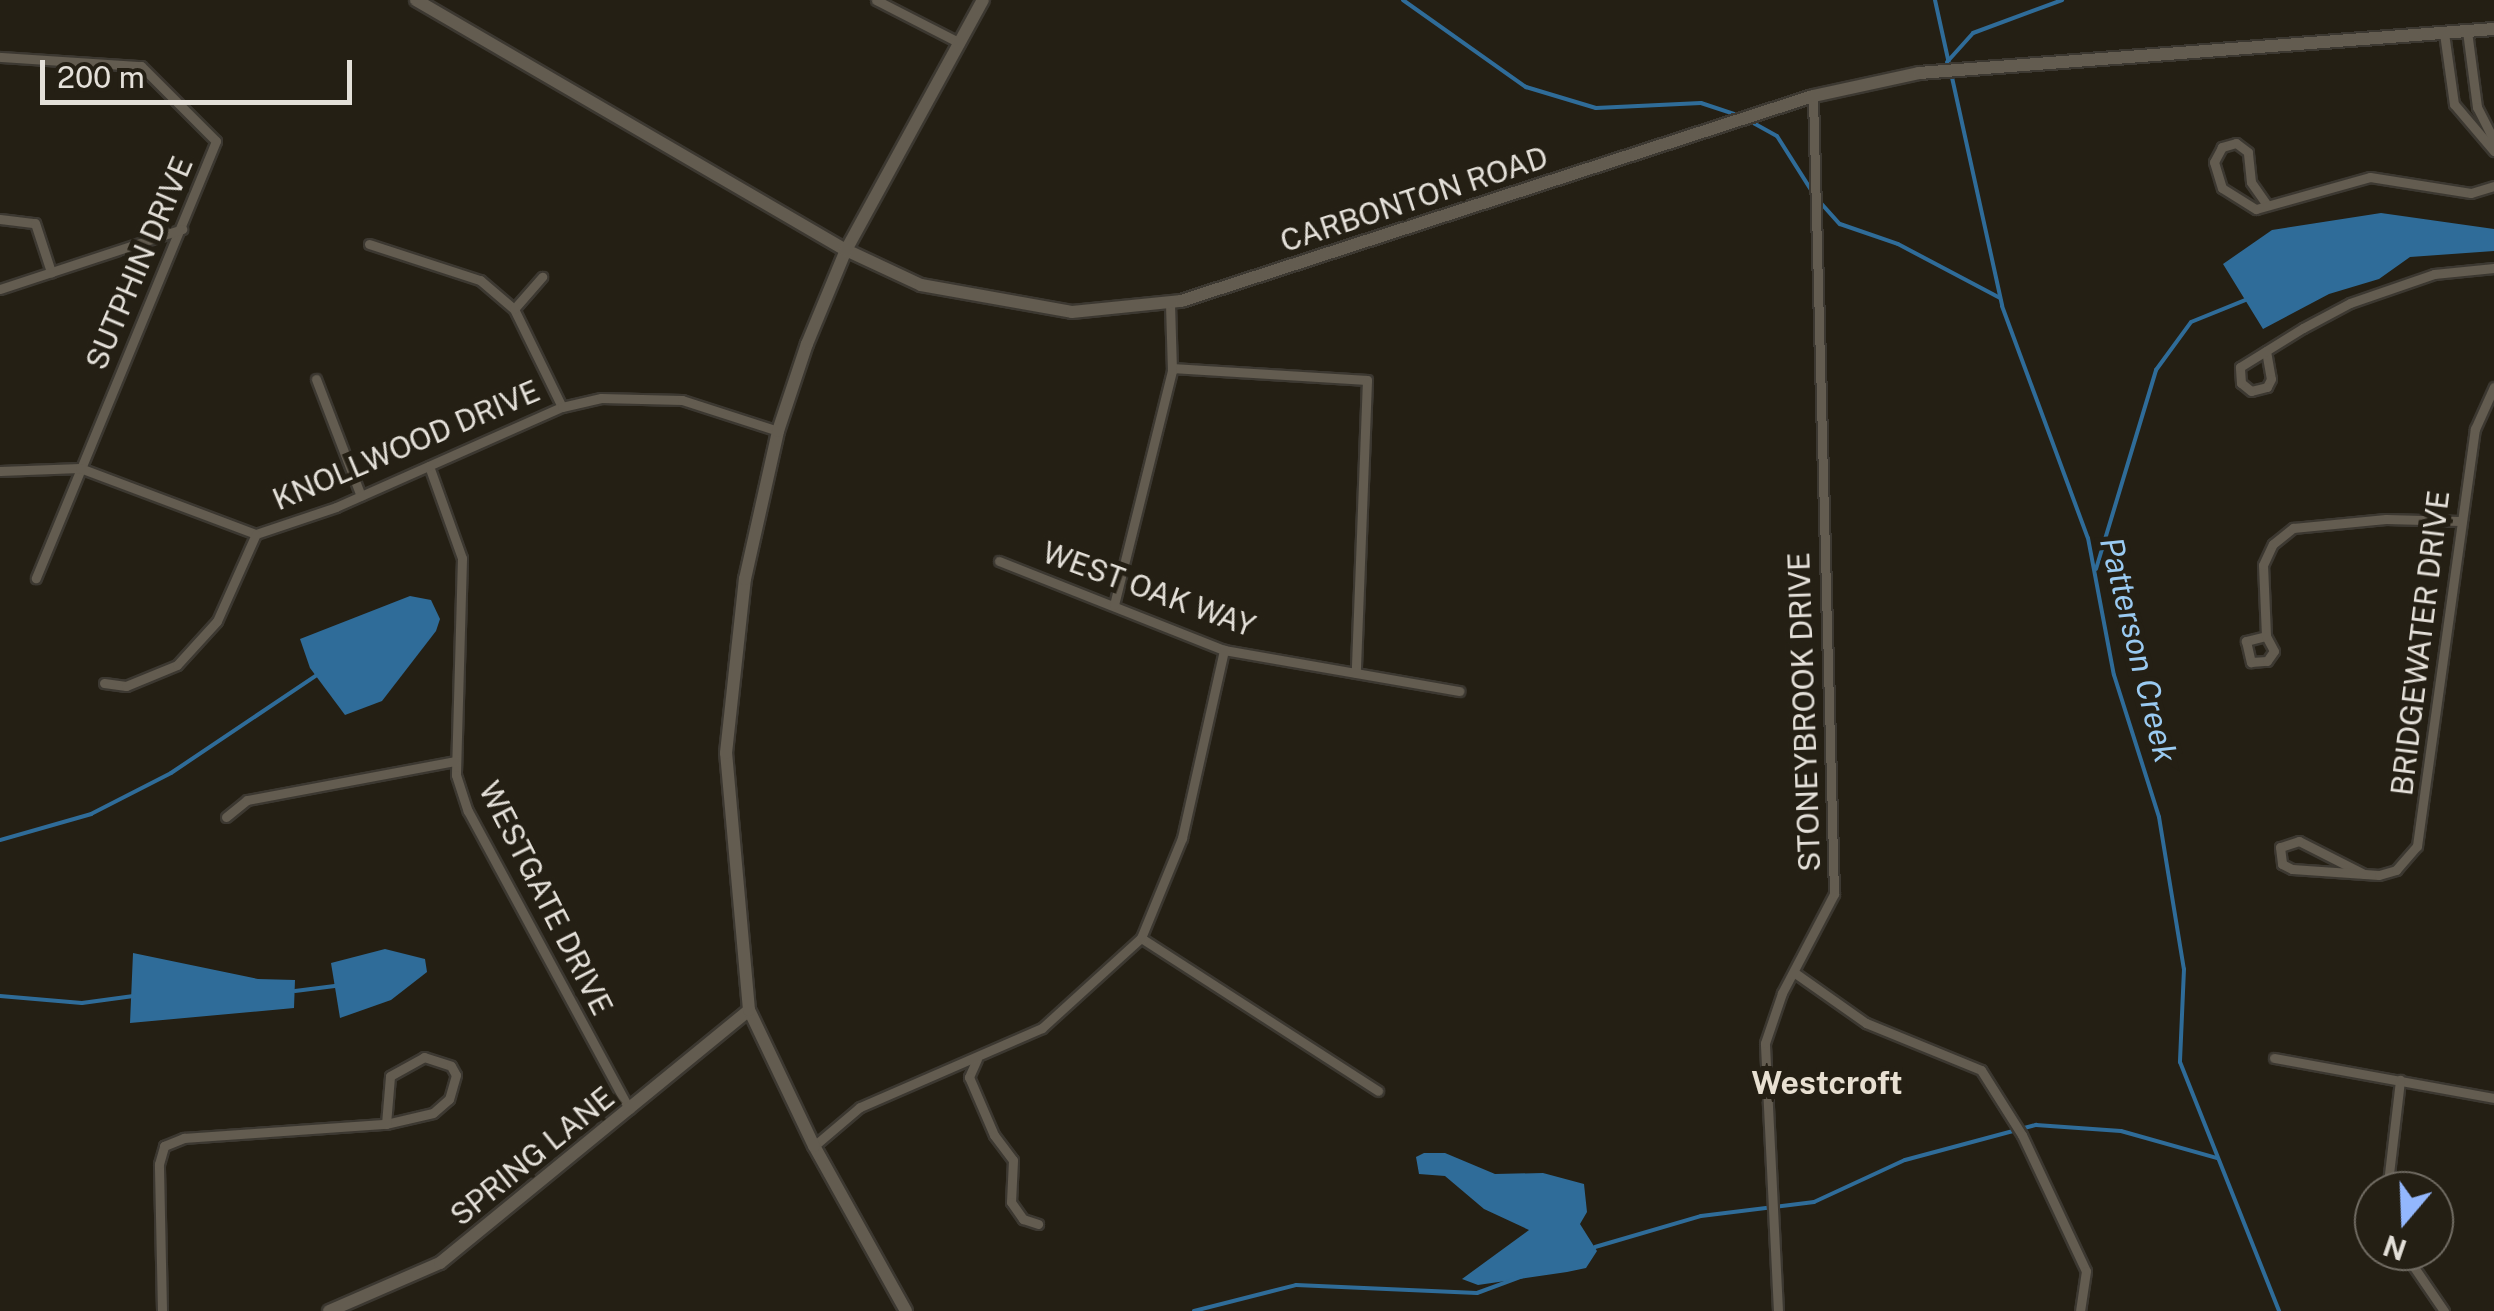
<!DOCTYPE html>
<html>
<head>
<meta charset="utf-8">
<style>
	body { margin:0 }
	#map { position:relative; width:2494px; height:1311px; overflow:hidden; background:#241f14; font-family:"Public Sans",sans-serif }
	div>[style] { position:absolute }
	.water>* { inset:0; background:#2f6c99 }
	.stream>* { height:4px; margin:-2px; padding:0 2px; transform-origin:2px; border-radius:2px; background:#2f6c99 }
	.roads { filter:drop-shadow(2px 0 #3c3831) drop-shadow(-2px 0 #3c3831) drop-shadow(0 2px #3c3831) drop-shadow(0 -2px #3c3831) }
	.street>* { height:9px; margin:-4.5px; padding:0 4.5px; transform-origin:4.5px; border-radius:4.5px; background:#635c50 }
	.secondary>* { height:12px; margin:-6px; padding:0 6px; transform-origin:6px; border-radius:6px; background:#635c50 }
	span { translate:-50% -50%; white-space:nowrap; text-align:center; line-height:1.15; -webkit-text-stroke:10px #241f14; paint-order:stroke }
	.street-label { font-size:30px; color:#e4e0d9 }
	.water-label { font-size:32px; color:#9acaf1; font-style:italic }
	.neighbourhood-label { font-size:32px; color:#e8e0d2; font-weight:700 }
	.north { position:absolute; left:2354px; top:1171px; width:100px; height:100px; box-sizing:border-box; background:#241f14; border:2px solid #716c63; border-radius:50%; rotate:199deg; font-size:28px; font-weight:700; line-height:40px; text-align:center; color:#e4e0d9 }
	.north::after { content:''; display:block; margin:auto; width:35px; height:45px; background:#93b7fd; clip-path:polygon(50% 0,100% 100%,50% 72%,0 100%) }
	.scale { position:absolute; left:40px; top:60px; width:312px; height:45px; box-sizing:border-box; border:5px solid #e4e0d9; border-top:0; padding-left:12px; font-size:30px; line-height:35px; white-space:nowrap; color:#e4e0d9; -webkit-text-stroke:8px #241f14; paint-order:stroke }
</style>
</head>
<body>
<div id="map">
	<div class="water">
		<div style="clip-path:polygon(2381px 213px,2494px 229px,2494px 251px,2410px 257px,2379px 279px,2329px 294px,2263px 329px,2223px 264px,2272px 230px)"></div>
		<div style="clip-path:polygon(410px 596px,431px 600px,440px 619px,436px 631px,382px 701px,345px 715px,310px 668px,300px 639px)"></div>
		<div style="clip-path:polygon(385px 949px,425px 959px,427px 972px,391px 1000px,340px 1018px,331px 963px)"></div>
		<div style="clip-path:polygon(133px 953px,258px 979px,295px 980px,294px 1008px,130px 1023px)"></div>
		<div style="clip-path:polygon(1424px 1153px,1445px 1153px,1495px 1174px,1543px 1173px,1584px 1184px,1587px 1212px,1580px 1224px,1597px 1251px,1586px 1268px,1567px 1272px,1478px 1285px,1462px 1279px,1529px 1230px,1484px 1209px,1445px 1176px,1419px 1174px,1416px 1157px)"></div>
	</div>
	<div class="stream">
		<div style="left:1403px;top:0;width:151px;rotate:35.3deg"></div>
		<div style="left:1526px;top:87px;width:73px;rotate:16.7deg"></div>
		<div style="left:1596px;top:108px;width:105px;rotate:-2.7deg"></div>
		<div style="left:1701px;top:103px;width:41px;rotate:18.4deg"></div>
		<div style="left:1935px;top:0;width:313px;rotate:77.6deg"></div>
		<div style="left:2002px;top:306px;width:247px;rotate:69.7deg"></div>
		<div style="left:2088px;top:538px;width:139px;rotate:79.3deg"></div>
		<div style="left:2114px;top:675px;width:149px;rotate:72.4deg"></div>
		<div style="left:2159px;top:817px;width:154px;rotate:80.7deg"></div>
		<div style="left:2184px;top:969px;width:93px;rotate:92.5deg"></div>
		<div style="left:2180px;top:1062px;width:268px;rotate:68.3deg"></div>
		<div style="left:1947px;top:62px;width:39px;rotate:-48deg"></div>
		<div style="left:1973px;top:33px;width:95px;rotate:-20.3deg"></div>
		<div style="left:1748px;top:120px;width:33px;rotate:29deg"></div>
		<div style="left:1777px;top:136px;width:67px;rotate:57.7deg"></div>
		<div style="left:1819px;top:201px;width:31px;rotate:48deg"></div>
		<div style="left:1840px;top:224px;width:61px;rotate:19deg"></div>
		<div style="left:1898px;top:244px;width:115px;rotate:27.9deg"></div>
		<div style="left:2096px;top:569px;width:208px;rotate:-73.2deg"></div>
		<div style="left:2156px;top:370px;width:59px;rotate:-53.9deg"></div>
		<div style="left:2191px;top:322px;width:61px;rotate:-22deg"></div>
		<div style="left:0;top:840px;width:95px;rotate:-15.9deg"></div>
		<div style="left:91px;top:814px;width:90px;rotate:-27.1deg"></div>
		<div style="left:171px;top:773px;width:176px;rotate:-33.9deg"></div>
		<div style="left:295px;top:991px;width:40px;rotate:-7.1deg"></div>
		<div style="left:0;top:996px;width:82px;rotate:4.9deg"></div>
		<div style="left:82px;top:1003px;width:52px;rotate:-7.7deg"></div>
		<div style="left:1595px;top:1247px;width:110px;rotate:-16.3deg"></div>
		<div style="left:1701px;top:1216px;width:114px;rotate:-7.1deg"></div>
		<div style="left:1814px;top:1202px;width:100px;rotate:-24.8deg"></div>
		<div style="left:1905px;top:1160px;width:136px;rotate:-15deg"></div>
		<div style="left:2036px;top:1125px;width:85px;rotate:4deg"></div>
		<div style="left:2121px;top:1131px;width:100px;rotate:15.7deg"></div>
		<div style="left:1194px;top:1311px;width:105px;rotate:-14.3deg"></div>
		<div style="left:1296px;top:1285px;width:181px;rotate:2.5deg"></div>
		<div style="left:1477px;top:1293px;width:52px;rotate:-20.2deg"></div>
	</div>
	<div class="roads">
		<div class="street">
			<div style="left:876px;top:0;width:94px;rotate:27.1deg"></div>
			<div style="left:2467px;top:31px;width:77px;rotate:82.5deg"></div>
			<div style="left:2477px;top:107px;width:38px;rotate:63deg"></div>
			<div style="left:2444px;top:33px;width:72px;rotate:82deg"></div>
			<div style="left:2454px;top:104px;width:62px;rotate:49.6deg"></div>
			<div style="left:0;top:57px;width:141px;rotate:3.7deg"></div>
			<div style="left:141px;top:66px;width:106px;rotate:45deg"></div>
			<div style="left:216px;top:141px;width:473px;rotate:112.4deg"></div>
			<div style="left:2267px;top:205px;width:28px;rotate:-125deg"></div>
			<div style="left:2251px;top:182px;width:30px;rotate:-96deg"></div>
			<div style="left:2248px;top:152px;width:15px;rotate:-143deg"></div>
			<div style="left:2236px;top:143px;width:15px;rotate:164deg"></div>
			<div style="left:2222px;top:147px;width:17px;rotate:118deg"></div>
			<div style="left:2214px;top:162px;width:27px;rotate:73deg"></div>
			<div style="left:2222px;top:188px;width:40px;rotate:32deg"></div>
			<div style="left:2256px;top:209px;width:118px;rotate:-15.7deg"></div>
			<div style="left:2370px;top:177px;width:102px;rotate:9deg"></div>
			<div style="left:2471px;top:193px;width:24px;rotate:-17deg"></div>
			<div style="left:0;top:219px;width:35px;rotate:7deg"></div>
			<div style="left:35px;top:223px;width:52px;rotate:71.9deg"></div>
			<div style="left:369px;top:244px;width:117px;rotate:18deg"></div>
			<div style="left:480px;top:280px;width:45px;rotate:40.5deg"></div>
			<div style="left:514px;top:309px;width:109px;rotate:63.9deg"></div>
			<div style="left:0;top:289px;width:192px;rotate:-18.2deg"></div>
			<div style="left:514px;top:309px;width:43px;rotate:-48.8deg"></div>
			<div style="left:2266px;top:351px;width:28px;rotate:80deg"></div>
			<div style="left:2271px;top:379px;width:9px;rotate:117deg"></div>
			<div style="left:2267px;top:387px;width:16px;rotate:166deg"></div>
			<div style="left:2251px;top:391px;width:13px;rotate:-141deg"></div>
			<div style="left:2241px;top:383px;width:16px;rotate:-94deg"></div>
			<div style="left:2240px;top:367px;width:74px;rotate:-31.8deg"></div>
			<div style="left:2303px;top:328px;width:53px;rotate:-28deg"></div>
			<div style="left:2350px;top:303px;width:89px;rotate:-19deg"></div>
			<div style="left:2434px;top:274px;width:60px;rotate:-5.7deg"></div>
			<div style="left:1172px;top:368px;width:195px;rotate:3.5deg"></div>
			<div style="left:1367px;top:380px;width:293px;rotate:92.2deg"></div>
			<div style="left:316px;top:379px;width:125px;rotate:69deg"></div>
			<div style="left:429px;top:466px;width:98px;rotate:70.3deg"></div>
			<div style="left:462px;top:558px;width:217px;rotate:91.6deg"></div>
			<div style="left:456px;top:775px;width:38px;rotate:72deg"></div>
			<div style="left:468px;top:811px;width:339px;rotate:61.6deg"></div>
			<div style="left:0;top:471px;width:80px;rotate:-2.1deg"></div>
			<div style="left:80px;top:468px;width:188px;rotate:20.6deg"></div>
			<div style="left:256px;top:534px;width:84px;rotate:-18.6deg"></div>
			<div style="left:336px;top:507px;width:247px;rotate:-23.9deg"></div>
			<div style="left:562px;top:407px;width:40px;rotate:-13deg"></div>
			<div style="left:601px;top:398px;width:81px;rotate:1.4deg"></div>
			<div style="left:682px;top:400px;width:101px;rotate:17.9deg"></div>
			<div style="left:999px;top:561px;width:242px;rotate:21.6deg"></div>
			<div style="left:1224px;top:650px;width:239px;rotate:9.9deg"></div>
			<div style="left:1114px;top:605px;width:241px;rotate:-76.1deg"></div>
			<div style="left:1172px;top:371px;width:69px;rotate:-91.7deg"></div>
			<div style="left:2266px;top:636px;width:21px;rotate:166deg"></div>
			<div style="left:2246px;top:641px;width:22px;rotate:77deg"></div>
			<div style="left:2251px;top:662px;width:16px;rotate:-4deg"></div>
			<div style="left:2267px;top:661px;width:12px;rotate:-55deg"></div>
			<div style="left:2274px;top:651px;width:17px;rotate:-118deg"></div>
			<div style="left:2266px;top:636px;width:71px;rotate:-92.4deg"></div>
			<div style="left:2263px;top:565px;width:23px;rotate:-65deg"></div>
			<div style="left:2273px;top:544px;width:26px;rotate:-39deg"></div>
			<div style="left:2293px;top:528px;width:93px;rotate:-5.5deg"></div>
			<div style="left:2386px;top:519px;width:74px;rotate:1.5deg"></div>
			<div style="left:104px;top:683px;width:22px;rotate:8deg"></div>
			<div style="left:126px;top:686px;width:55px;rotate:-22.4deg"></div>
			<div style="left:177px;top:665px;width:59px;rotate:-47.7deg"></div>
			<div style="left:217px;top:621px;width:95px;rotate:-65.9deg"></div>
			<div style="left:226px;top:817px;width:27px;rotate:-39deg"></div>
			<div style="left:247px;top:800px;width:212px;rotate:-10.6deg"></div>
			<div style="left:2364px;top:874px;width:73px;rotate:-153.1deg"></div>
			<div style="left:2299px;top:841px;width:20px;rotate:162deg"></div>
			<div style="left:2280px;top:847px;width:17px;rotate:83deg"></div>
			<div style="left:2282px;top:864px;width:11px;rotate:27deg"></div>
			<div style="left:2292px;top:869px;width:87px;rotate:3.9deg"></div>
			<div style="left:2379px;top:875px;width:18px;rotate:-16deg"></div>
			<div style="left:2396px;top:870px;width:32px;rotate:-49deg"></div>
			<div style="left:2417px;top:846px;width:421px;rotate:-82.1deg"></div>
			<div style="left:2475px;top:429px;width:46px;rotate:-65.7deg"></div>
			<div style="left:1141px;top:938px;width:282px;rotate:32.8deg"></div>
			<div style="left:1795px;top:973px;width:87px;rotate:35.2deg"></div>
			<div style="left:1866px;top:1023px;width:124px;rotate:22.2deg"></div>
			<div style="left:1981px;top:1070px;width:77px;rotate:57.8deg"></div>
			<div style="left:2022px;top:1135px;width:150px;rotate:64.8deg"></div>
			<div style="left:2086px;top:1271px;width:40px;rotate:98.5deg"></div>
			<div style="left:424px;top:1057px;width:28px;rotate:18deg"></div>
			<div style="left:451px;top:1066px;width:10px;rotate:61deg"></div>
			<div style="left:456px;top:1075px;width:25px;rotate:106deg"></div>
			<div style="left:449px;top:1099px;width:21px;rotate:139deg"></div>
			<div style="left:433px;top:1113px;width:48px;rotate:166.8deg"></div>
			<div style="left:386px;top:1124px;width:48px;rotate:-85.2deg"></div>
			<div style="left:390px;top:1076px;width:39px;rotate:-29deg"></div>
			<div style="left:2274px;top:1058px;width:224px;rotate:10.3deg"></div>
			<div style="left:977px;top:1059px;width:20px;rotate:114deg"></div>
			<div style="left:969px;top:1077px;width:63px;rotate:66.7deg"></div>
			<div style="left:994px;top:1135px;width:31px;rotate:53deg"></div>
			<div style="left:1013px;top:1160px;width:42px;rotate:92.7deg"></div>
			<div style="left:1011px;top:1202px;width:21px;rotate:55deg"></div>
			<div style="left:1023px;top:1219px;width:16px;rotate:18deg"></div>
			<div style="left:814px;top:1146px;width:60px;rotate:-40.3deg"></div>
			<div style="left:860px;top:1107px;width:198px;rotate:-23.5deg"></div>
			<div style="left:1042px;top:1028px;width:134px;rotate:-42.3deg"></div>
			<div style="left:1141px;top:938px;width:108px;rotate:-67.7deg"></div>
			<div style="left:1182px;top:838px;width:193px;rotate:-77.4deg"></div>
			<div style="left:2387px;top:1191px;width:112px;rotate:-83.3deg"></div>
			<div style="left:2403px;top:1251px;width:73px;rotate:55.7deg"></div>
			<div style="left:162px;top:1311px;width:147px;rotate:-91.2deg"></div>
			<div style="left:159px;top:1164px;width:19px;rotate:-74deg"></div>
			<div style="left:164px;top:1146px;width:22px;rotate:-22deg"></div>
			<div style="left:184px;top:1138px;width:202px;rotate:-4deg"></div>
			<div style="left:1778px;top:1311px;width:268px;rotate:-92.8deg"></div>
			<div style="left:1765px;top:1043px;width:53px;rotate:-71.2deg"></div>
			<div style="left:1782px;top:993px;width:112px;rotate:-62.3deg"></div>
			<div style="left:1834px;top:894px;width:798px;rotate:-91.51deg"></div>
		</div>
		<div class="secondary">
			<div style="left:416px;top:0;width:497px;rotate:30.2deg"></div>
			<div style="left:846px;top:250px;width:83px;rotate:25deg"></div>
			<div style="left:921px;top:285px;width:153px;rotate:10.1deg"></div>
			<div style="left:1072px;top:312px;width:110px;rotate:-5.8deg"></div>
			<div style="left:1181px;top:301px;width:664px;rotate:-17.97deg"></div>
			<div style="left:1813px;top:96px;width:108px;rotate:-12.2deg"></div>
			<div style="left:1919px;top:73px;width:577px;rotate:-4.38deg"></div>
			<div style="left:329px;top:1311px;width:121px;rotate:-23.4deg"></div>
			<div style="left:440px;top:1263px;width:399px;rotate:-39.3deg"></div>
			<div style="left:906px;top:1311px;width:189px;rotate:-119.1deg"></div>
			<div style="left:814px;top:1146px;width:151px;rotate:-115.5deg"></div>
			<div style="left:749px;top:1010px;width:258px;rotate:-95.1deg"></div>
			<div style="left:726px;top:753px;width:175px;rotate:-83.8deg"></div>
			<div style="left:745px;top:579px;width:152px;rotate:-77.4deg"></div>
			<div style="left:778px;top:431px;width:92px;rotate:-71.6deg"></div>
			<div style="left:807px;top:344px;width:102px;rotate:-67.5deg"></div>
			<div style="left:846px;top:250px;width:285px;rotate:-61.3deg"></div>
		</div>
	</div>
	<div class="street-label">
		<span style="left:1414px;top:199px;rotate:-18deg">CARBONTON ROAD</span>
		<span style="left:139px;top:263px;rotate:-67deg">SUTPHIN DRIVE</span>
		<span style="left:406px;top:445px;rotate:-23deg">KNOLLWOOD DRIVE</span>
		<span style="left:1149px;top:589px;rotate:20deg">WEST OAK WAY</span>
		<span style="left:2420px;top:643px;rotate:-83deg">BRIDGEWATER DRIVE</span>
		<span style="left:1804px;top:712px;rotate:-92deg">STONEYBROOK DRIVE</span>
		<span style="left:546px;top:898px;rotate:63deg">WESTGATE DRIVE</span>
		<span style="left:532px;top:1156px;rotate:-39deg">SPRING LANE</span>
	</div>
	<div class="water-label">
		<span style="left:2138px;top:650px;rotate:76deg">Patterson Creek</span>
	</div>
	<div class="neighbourhood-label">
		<span style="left:1827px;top:1083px">Westcroft</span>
	</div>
	<div class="north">N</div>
	<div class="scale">200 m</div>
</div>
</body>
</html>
